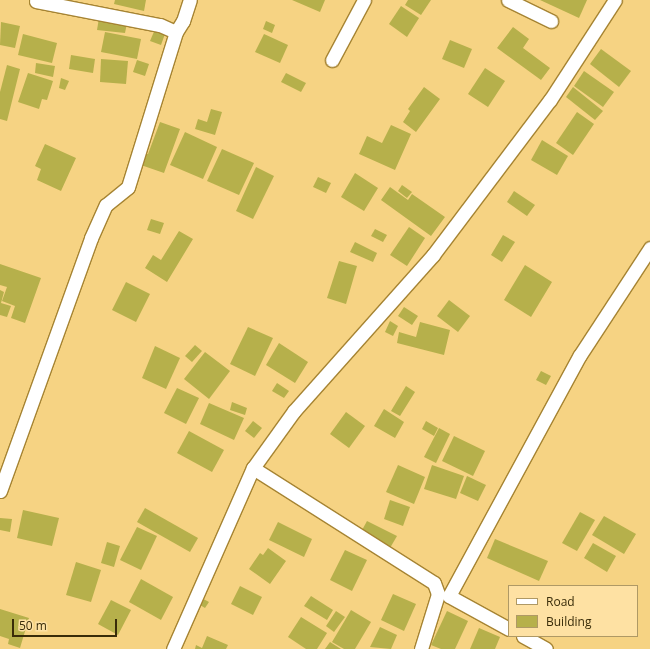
<!DOCTYPE html>
<html>
<head>
<meta charset="utf-8">
<style>
	body { margin:0 }
	#map { position:relative; width:650px; height:649px; overflow:hidden; background:#f6d383; font-family:"Open Sans",sans-serif }
	div>[style] { position:absolute }
	.building>* { inset:0; background:#b6b04b }
	.roads { filter:drop-shadow(1px 0 #a68433) drop-shadow(-1px 0 #a68433) drop-shadow(0 1px #a68433) drop-shadow(0 -1px #a68433) }
	.minor>* { height:13px; margin:-6.5px; padding:0 6.5px; transform-origin:6.5px; border-radius:6.5px; background:#fff }
	span { translate:-50% -50%; white-space:nowrap; text-align:center; line-height:1.15; -webkit-text-stroke:3px #fee1a3; paint-order:stroke }
	.legend { position:absolute; left:508px; top:585px; width:130px; height:52px; box-sizing:border-box; background:#fee1a3; border:1px solid #af9965; margin:0; padding:5px 7px; list-style:none; font-size:12px; color:#392c09 }
	.legend li { display:flex; align-items:center; gap:8px; height:20px }
	.legend b { width:20px; border:1px solid #af9965 }
	.scale { position:absolute; left:12px; top:619px; width:105px; height:18px; box-sizing:border-box; border:2px solid #392c09; border-top:0; padding-left:5px; font-size:12px; line-height:14px; white-space:nowrap; color:#392c09; -webkit-text-stroke:3px #fee1a3; paint-order:stroke }
</style>
</head>
<body>
<div id="map">
	<div class="building">
		<div style="clip-path:polygon(115px 0,146px 0,144px 11px,114px 4px)"></div>
		<div style="clip-path:polygon(292px 0,325px 0,320px 12px)"></div>
		<div style="clip-path:polygon(408px 0,431px 0,421px 15px,405px 5px)"></div>
		<div style="clip-path:polygon(540px 0,587px 0,579px 18px)"></div>
		<div style="clip-path:polygon(401px 6px,419px 18px,407px 37px,389px 24px)"></div>
		<div style="clip-path:polygon(99px 18px,127px 23px,125px 33px,97px 30px)"></div>
		<div style="clip-path:polygon(266px 21px,275px 25px,272px 33px,263px 29px)"></div>
		<div style="clip-path:polygon(1px 22px,20px 26px,15px 48px,0 45px)"></div>
		<div style="clip-path:polygon(156px 27px,166px 31px,161px 45px,150px 41px)"></div>
		<div style="clip-path:polygon(513px 27px,529px 39px,523px 48px,550px 68px,541px 80px,497px 48px)"></div>
		<div style="clip-path:polygon(105px 32px,141px 39px,137px 59px,101px 52px)"></div>
		<div style="clip-path:polygon(23px 34px,57px 43px,52px 63px,18px 55px)"></div>
		<div style="clip-path:polygon(264px 34px,288px 45px,280px 63px,255px 52px)"></div>
		<div style="clip-path:polygon(450px 40px,472px 49px,464px 68px,442px 59px)"></div>
		<div style="clip-path:polygon(601px 49px,631px 71px,619px 87px,590px 64px)"></div>
		<div style="clip-path:polygon(71px 55px,95px 59px,93px 73px,69px 69px)"></div>
		<div style="clip-path:polygon(101px 59px,128px 61px,126px 84px,100px 82px)"></div>
		<div style="clip-path:polygon(137px 60px,149px 64px,145px 76px,133px 72px)"></div>
		<div style="clip-path:polygon(36px 63px,55px 66px,53px 77px,35px 73px)"></div>
		<div style="clip-path:polygon(7px 65px,20px 69px,7px 121px,0 119px,0 92px)"></div>
		<div style="clip-path:polygon(485px 68px,505px 81px,488px 107px,468px 94px)"></div>
		<div style="clip-path:polygon(584px 71px,614px 92px,603px 107px,574px 86px)"></div>
		<div style="clip-path:polygon(28px 73px,53px 81px,47px 100px,42px 99px,39px 109px,18px 102px)"></div>
		<div style="clip-path:polygon(286px 73px,306px 83px,301px 92px,281px 82px)"></div>
		<div style="clip-path:polygon(61px 78px,69px 81px,65px 90px,59px 88px)"></div>
		<div style="clip-path:polygon(424px 87px,440px 99px,416px 132px,403px 122px,410px 111px,408px 109px)"></div>
		<div style="clip-path:polygon(573px 87px,603px 111px,595px 120px,566px 97px)"></div>
		<div style="clip-path:polygon(211px 109px,222px 112px,215px 135px,195px 129px,198px 119px,207px 122px)"></div>
		<div style="clip-path:polygon(577px 112px,594px 124px,573px 155px,556px 143px)"></div>
		<div style="clip-path:polygon(160px 122px,180px 129px,164px 173px,138px 164px,142px 152px,148px 154px)"></div>
		<div style="clip-path:polygon(391px 125px,411px 134px,395px 170px,359px 154px,367px 136px,382px 143px)"></div>
		<div style="clip-path:polygon(185px 132px,217px 147px,203px 179px,170px 165px)"></div>
		<div style="clip-path:polygon(542px 140px,568px 156px,557px 175px,531px 160px)"></div>
		<div style="clip-path:polygon(45px 144px,76px 158px,61px 191px,37px 180px,41px 169px,35px 166px)"></div>
		<div style="clip-path:polygon(222px 149px,254px 163px,239px 195px,207px 181px)"></div>
		<div style="clip-path:polygon(256px 167px,274px 176px,253px 219px,236px 211px)"></div>
		<div style="clip-path:polygon(355px 173px,378px 188px,364px 211px,341px 197px)"></div>
		<div style="clip-path:polygon(318px 177px,331px 183px,326px 193px,313px 187px)"></div>
		<div style="clip-path:polygon(402px 185px,412px 192px,407px 198px,398px 191px)"></div>
		<div style="clip-path:polygon(390px 187px,408px 200px,412px 194px,445px 217px,431px 236px,381px 200px)"></div>
		<div style="clip-path:polygon(514px 191px,535px 205px,527px 216px,507px 202px)"></div>
		<div style="clip-path:polygon(151px 219px,164px 223px,160px 234px,147px 230px)"></div>
		<div style="clip-path:polygon(409px 227px,425px 238px,407px 266px,390px 255px)"></div>
		<div style="clip-path:polygon(375px 229px,387px 235px,383px 242px,371px 236px)"></div>
		<div style="clip-path:polygon(179px 231px,193px 239px,167px 282px,145px 268px,153px 255px,161px 260px)"></div>
		<div style="clip-path:polygon(503px 235px,515px 242px,502px 262px,491px 255px)"></div>
		<div style="clip-path:polygon(355px 242px,377px 253px,373px 262px,350px 252px)"></div>
		<div style="clip-path:polygon(339px 261px,357px 266px,346px 304px,327px 298px)"></div>
		<div style="clip-path:polygon(0 264px,41px 278px,25px 323px,11px 318px,15px 306px,2px 301px,7px 287px,0 285px)"></div>
		<div style="clip-path:polygon(525px 265px,552px 282px,531px 317px,504px 300px)"></div>
		<div style="clip-path:polygon(126px 282px,150px 294px,136px 322px,112px 310px)"></div>
		<div style="clip-path:polygon(0 290px,4px 292px,1px 303px,11px 306px,7px 317px,0 315px)"></div>
		<div style="clip-path:polygon(449px 300px,470px 316px,458px 332px,437px 316px)"></div>
		<div style="clip-path:polygon(404px 307px,418px 316px,412px 325px,398px 316px)"></div>
		<div style="clip-path:polygon(390px 321px,398px 326px,393px 336px,385px 332px)"></div>
		<div style="clip-path:polygon(420px 322px,450px 330px,444px 355px,397px 343px,399px 332px,416px 337px)"></div>
		<div style="clip-path:polygon(248px 327px,273px 338px,255px 376px,230px 364px)"></div>
		<div style="clip-path:polygon(279px 343px,308px 362px,295px 383px,266px 365px)"></div>
		<div style="clip-path:polygon(195px 345px,202px 351px,192px 362px,185px 356px)"></div>
		<div style="clip-path:polygon(155px 346px,180px 358px,166px 389px,142px 378px)"></div>
		<div style="clip-path:polygon(205px 352px,230px 371px,209px 399px,184px 379px)"></div>
		<div style="clip-path:polygon(541px 371px,551px 376px,546px 385px,536px 380px)"></div>
		<div style="clip-path:polygon(277px 383px,289px 391px,284px 398px,272px 391px)"></div>
		<div style="clip-path:polygon(406px 386px,415px 392px,400px 416px,391px 411px)"></div>
		<div style="clip-path:polygon(177px 388px,199px 398px,186px 424px,164px 413px)"></div>
		<div style="clip-path:polygon(232px 402px,247px 408px,245px 415px,230px 410px)"></div>
		<div style="clip-path:polygon(209px 403px,244px 418px,234px 440px,200px 424px)"></div>
		<div style="clip-path:polygon(384px 409px,404px 422px,395px 438px,374px 426px)"></div>
		<div style="clip-path:polygon(346px 412px,365px 426px,349px 448px,330px 434px)"></div>
		<div style="clip-path:polygon(253px 421px,262px 428px,254px 438px,245px 431px)"></div>
		<div style="clip-path:polygon(426px 421px,438px 428px,434px 436px,422px 429px)"></div>
		<div style="clip-path:polygon(439px 428px,450px 434px,436px 463px,424px 457px)"></div>
		<div style="clip-path:polygon(189px 431px,224px 450px,212px 472px,177px 453px)"></div>
		<div style="clip-path:polygon(454px 436px,485px 451px,473px 476px,442px 461px)"></div>
		<div style="clip-path:polygon(398px 465px,425px 477px,414px 504px,386px 492px)"></div>
		<div style="clip-path:polygon(432px 465px,464px 476px,456px 499px,424px 489px)"></div>
		<div style="clip-path:polygon(467px 476px,486px 485px,478px 501px,460px 493px)"></div>
		<div style="clip-path:polygon(390px 500px,410px 507px,403px 526px,384px 519px)"></div>
		<div style="clip-path:polygon(145px 508px,198px 538px,190px 552px,137px 522px)"></div>
		<div style="clip-path:polygon(23px 510px,59px 518px,52px 546px,17px 538px)"></div>
		<div style="clip-path:polygon(580px 512px,595px 520px,577px 551px,562px 543px)"></div>
		<div style="clip-path:polygon(604px 516px,636px 534px,624px 554px,592px 535px)"></div>
		<div style="clip-path:polygon(0 518px,12px 519px,10px 532px,0 530px)"></div>
		<div style="clip-path:polygon(367px 521px,397px 536px,390px 548px,361px 532px)"></div>
		<div style="clip-path:polygon(278px 522px,312px 539px,304px 557px,269px 540px)"></div>
		<div style="clip-path:polygon(137px 527px,157px 536px,141px 570px,120px 560px)"></div>
		<div style="clip-path:polygon(495px 539px,548px 561px,539px 581px,487px 558px)"></div>
		<div style="clip-path:polygon(107px 542px,120px 546px,114px 567px,101px 563px)"></div>
		<div style="clip-path:polygon(593px 543px,616px 556px,607px 572px,584px 558px)"></div>
		<div style="clip-path:polygon(268px 548px,286px 561px,270px 584px,249px 569px,260px 553px,263px 555px)"></div>
		<div style="clip-path:polygon(345px 550px,367px 560px,352px 591px,330px 580px)"></div>
		<div style="clip-path:polygon(76px 562px,101px 570px,91px 602px,66px 595px)"></div>
		<div style="clip-path:polygon(141px 579px,173px 597px,161px 620px,129px 602px)"></div>
		<div style="clip-path:polygon(240px 586px,262px 597px,253px 615px,231px 604px)"></div>
		<div style="clip-path:polygon(393px 594px,416px 604px,404px 631px,381px 620px)"></div>
		<div style="clip-path:polygon(198px 596px,209px 602px,205px 608px,195px 602px)"></div>
		<div style="clip-path:polygon(311px 596px,333px 610px,327px 620px,304px 606px)"></div>
		<div style="clip-path:polygon(111px 600px,131px 610px,118px 635px,98px 624px)"></div>
		<div style="clip-path:polygon(0 609px,29px 618px,20px 648px,8px 644px,9px 639px,0 636px)"></div>
		<div style="clip-path:polygon(351px 610px,371px 622px,355px 649px,344px 649px,332px 642px)"></div>
		<div style="clip-path:polygon(336px 611px,345px 617px,334px 632px,326px 626px)"></div>
		<div style="clip-path:polygon(447px 611px,468px 621px,455px 649px,441px 649px,431px 645px)"></div>
		<div style="clip-path:polygon(301px 617px,327px 633px,317px 649px,306px 649px,288px 637px)"></div>
		<div style="clip-path:polygon(380px 627px,397px 635px,391px 649px,370px 647px)"></div>
		<div style="clip-path:polygon(479px 628px,500px 637px,495px 649px,470px 649px)"></div>
		<div style="clip-path:polygon(207px 636px,228px 645px,226px 649px,195px 649px,196px 645px,202px 648px)"></div>
		<div style="clip-path:polygon(330px 642px,341px 649px,325px 649px)"></div>
	</div>
	<div class="roads">
		<div class="minor">
			<div style="left:508px;top:0;width:48px;rotate:26deg"></div>
			<div style="left:36px;top:1px;width:126px;rotate:11deg"></div>
			<div style="left:160px;top:25px;width:17px;rotate:24deg"></div>
			<div style="left:332px;top:60px;width:68px;rotate:-61.9deg"></div>
			<div style="left:253px;top:468px;width:214px;rotate:32.4deg"></div>
			<div style="left:434px;top:583px;width:12px;rotate:70deg"></div>
			<div style="left:438px;top:594px;width:58px;rotate:107.2deg"></div>
			<div style="left:0;top:491px;width:269px;rotate:-70.2deg"></div>
			<div style="left:91px;top:238px;width:36px;rotate:-66deg"></div>
			<div style="left:106px;top:205px;width:28px;rotate:-39deg"></div>
			<div style="left:128px;top:187px;width:162px;rotate:-72.8deg"></div>
			<div style="left:176px;top:32px;width:13px;rotate:-58deg"></div>
			<div style="left:183px;top:21px;width:22px;rotate:-72deg"></div>
			<div style="left:509px;top:629px;width:68px;rotate:-151.2deg"></div>
			<div style="left:449px;top:596px;width:274px;rotate:-61.5deg"></div>
			<div style="left:580px;top:355px;width:128px;rotate:-56.8deg"></div>
			<div style="left:523px;top:636px;width:26px;rotate:29deg"></div>
			<div style="left:173px;top:649px;width:198px;rotate:-66.2deg"></div>
			<div style="left:253px;top:468px;width:70px;rotate:-54.3deg"></div>
			<div style="left:294px;top:411px;width:209px;rotate:-48.3deg"></div>
			<div style="left:433px;top:255px;width:194px;rotate:-53deg"></div>
			<div style="left:550px;top:100px;width:119px;rotate:-57deg"></div>
		</div>
	</div>
	<ul class="legend">
	<li><b style="height:5px;background:#fff"></b>Road</li>
	<li><b style="height:11px;background:#b6b04b"></b>Building</li>
	</ul>
	<div class="scale">50 m</div>
</div>
</body>
</html>
